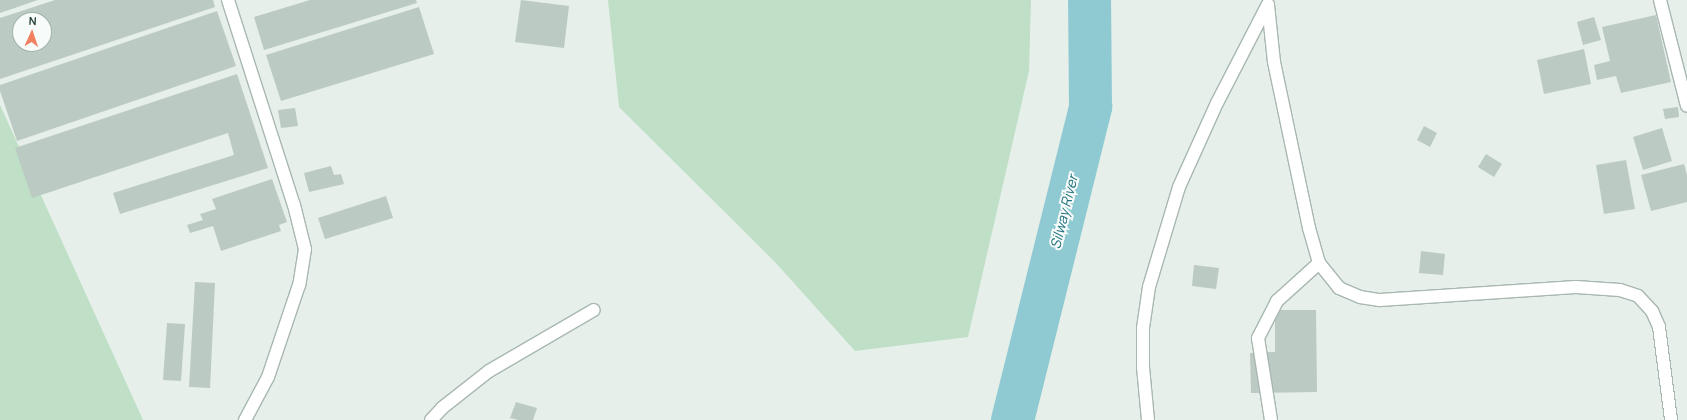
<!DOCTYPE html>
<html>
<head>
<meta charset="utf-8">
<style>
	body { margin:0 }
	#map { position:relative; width:1687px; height:420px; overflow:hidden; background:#e6efea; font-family:Manrope,sans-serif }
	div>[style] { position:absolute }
	.green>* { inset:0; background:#bfdfc7 }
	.river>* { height:43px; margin:-21.5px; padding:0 21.5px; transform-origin:21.5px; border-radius:21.5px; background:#8fcad3 }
	.building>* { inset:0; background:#bbcac3 }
	.roads { filter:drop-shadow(1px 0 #a8b7b1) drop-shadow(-1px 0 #a8b7b1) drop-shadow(0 1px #a8b7b1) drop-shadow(0 -1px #a8b7b1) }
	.minor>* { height:12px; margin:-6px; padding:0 6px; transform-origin:6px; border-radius:6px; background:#fff }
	span { translate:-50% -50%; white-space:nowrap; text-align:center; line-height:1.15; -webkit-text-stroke:4px #f7fbf9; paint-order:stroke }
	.water-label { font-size:14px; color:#1e717e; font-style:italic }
	.north { position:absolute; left:12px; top:12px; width:40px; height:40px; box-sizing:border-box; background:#f7fbf9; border:1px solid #a3b1ac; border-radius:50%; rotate:3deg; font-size:11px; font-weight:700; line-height:16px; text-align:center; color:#244138 }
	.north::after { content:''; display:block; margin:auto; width:14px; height:18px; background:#f18061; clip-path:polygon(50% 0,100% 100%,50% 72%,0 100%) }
</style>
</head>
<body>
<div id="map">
	<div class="green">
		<div style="clip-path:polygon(608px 0,1031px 0,1029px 71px,968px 337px,855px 351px,775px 262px,619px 107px)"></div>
		<div style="clip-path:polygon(0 105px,143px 420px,0 420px)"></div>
	</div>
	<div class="river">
		<div style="left:1012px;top:420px;width:324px;rotate:-76deg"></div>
		<div style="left:1090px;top:106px;width:106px;rotate:-90.5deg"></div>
	</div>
	<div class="building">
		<div style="clip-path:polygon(0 0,38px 0,0 13px)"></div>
		<div style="clip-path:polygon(evenodd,55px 0,213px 0,215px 7px,0 79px,0 18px,55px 0,20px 20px,44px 20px,44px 44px,20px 44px,20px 20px)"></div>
		<div style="clip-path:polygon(310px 0,416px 0,417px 3px,264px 50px,254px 17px)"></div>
		<div style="clip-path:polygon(521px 0,569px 6px,564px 48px,515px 42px)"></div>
		<div style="clip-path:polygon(419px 7px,434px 54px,281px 101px,266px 55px)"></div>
		<div style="clip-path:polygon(217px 11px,236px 66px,17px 141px,0 91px,0 85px)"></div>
		<div style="clip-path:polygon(1656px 15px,1671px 82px,1621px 93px,1616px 76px,1597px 80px,1594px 65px,1610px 61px,1602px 27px)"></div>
		<div style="clip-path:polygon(1594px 17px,1601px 40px,1583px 45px,1577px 22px)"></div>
		<div style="clip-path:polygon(1584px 49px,1591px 84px,1544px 94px,1537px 60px)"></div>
		<div style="clip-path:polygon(237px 74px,268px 168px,120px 214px,113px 193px,234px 155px,228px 133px,32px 198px,15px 148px)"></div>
		<div style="clip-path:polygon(1678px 107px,1679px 117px,1665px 119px,1663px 109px)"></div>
		<div style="clip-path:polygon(295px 108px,298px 126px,281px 128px,278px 110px)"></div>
		<div style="clip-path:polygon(1424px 126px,1437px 133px,1430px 147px,1417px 140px)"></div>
		<div style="clip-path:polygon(1662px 128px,1672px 161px,1643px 170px,1633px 137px)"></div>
		<div style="clip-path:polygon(1486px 154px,1502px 164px,1494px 177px,1478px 167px)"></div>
		<div style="clip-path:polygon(1626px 160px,1635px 209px,1604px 214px,1596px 165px)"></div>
		<div style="clip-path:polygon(1684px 164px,1687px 175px,1687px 202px,1651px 211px,1641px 175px)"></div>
		<div style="clip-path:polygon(331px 166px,334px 175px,341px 174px,344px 184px,309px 192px,304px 173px)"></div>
		<div style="clip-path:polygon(272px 179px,287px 222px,279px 225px,281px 231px,221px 251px,213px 226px,190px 233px,187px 225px,203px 220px,200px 214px,216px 209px,212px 199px)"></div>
		<div style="clip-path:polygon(386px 196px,393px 218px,325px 239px,318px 218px)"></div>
		<div style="clip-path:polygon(1421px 251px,1445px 254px,1443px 275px,1419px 273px)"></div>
		<div style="clip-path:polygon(1194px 265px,1219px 268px,1216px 289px,1192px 286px)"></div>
		<div style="clip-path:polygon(195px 282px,215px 283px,210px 388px,189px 387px)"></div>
		<div style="clip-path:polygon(1275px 310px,1316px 310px,1317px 392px,1251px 393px,1250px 353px,1275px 352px)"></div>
		<div style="clip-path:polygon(167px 323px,185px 324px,181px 381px,163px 380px)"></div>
		<div style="clip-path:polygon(516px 402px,537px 408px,533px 420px,518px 420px,510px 418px)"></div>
	</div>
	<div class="roads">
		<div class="minor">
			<div style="left:228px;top:0;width:215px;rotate:72.2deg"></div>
			<div style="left:294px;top:205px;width:45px;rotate:76deg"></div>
			<div style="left:305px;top:249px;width:36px;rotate:99deg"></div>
			<div style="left:299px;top:285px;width:97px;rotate:108.6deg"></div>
			<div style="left:268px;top:377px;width:49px;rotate:118.1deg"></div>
			<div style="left:1660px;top:0;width:109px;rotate:75.7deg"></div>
			<div style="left:1268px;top:5px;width:57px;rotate:84deg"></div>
			<div style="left:1274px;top:62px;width:170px;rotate:78.1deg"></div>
			<div style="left:1309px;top:228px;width:36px;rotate:74deg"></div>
			<div style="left:1319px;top:263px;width:32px;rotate:51deg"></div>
			<div style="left:1339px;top:288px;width:23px;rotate:23deg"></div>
			<div style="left:1360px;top:297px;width:20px;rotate:9deg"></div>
			<div style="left:1380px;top:300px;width:196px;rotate:-3.8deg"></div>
			<div style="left:1576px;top:287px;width:44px;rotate:3.9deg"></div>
			<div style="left:1620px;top:290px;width:19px;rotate:18deg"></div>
			<div style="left:1638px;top:296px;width:21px;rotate:47deg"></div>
			<div style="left:1652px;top:311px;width:17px;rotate:66deg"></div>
			<div style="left:1659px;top:327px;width:94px;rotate:82.6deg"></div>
			<div style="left:431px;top:420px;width:16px;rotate:-47deg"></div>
			<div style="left:442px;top:408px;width:60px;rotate:-38.2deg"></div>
			<div style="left:489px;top:371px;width:121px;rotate:-30.2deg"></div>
			<div style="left:1148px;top:420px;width:53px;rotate:-95.4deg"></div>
			<div style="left:1143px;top:367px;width:39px;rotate:-90deg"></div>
			<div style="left:1143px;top:328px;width:41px;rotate:-81.7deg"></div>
			<div style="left:1149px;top:287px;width:104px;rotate:-73.3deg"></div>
			<div style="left:1179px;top:187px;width:92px;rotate:-65.7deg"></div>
			<div style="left:1217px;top:103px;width:111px;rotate:-62.7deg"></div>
			<div style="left:1271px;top:420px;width:83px;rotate:-99deg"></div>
			<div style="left:1258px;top:338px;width:42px;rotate:-62.8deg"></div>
			<div style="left:1277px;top:301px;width:57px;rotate:-42.1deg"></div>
		</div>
	</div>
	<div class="water-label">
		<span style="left:1064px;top:212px;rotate:-76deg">Silway River</span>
	</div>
	<div class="north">N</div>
</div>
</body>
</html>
